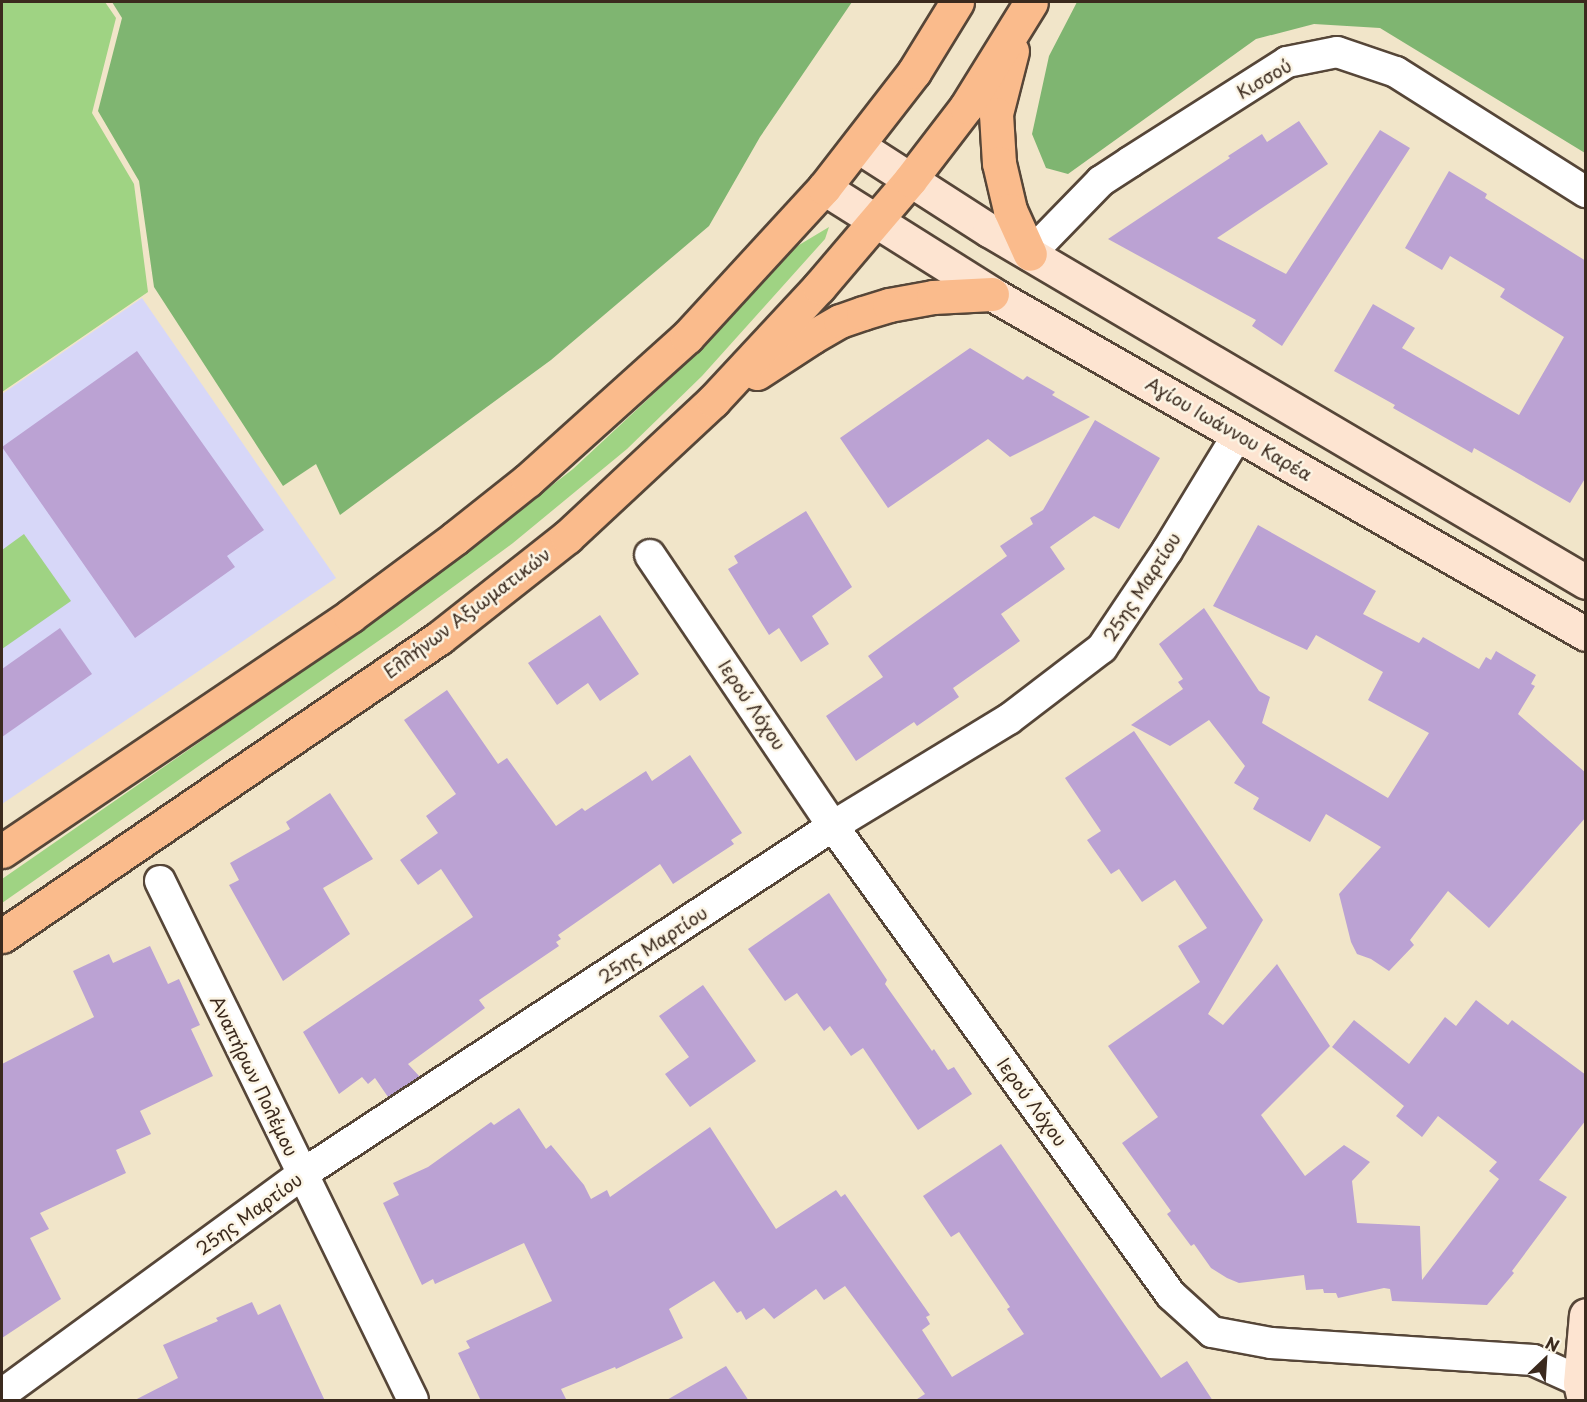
<!DOCTYPE html>
<html>
<head>
<meta charset="utf-8">
<style>
	body { margin:0 }
	#map { position:relative; width:1587px; height:1402px; overflow:hidden; background:#f1e5c9; font-family:"Playpen Sans",sans-serif }
	div>[style] { position:absolute }
	.built>* { inset:0; background:#d7d7f8 }
	.green>* { inset:0; background:#9fd383 }
	.forest>* { inset:0; background:#7fb571 }
	.building>* { inset:0; background:#bba2d3 }
	.roads { filter:drop-shadow(2px 0 #564638) drop-shadow(-2px 0 #564638) drop-shadow(0 2px #564638) drop-shadow(0 -2px #564638) }
	.street>* { height:30px; margin:-15px; padding:0 15px; transform-origin:15px; border-radius:15px; background:#fff }
	.secondary>* { height:33px; margin:-16.5px; padding:0 16.5px; transform-origin:16.5px; border-radius:16.5px; background:#fde4d1 }
	.primary>* { height:33px; margin:-16.5px; padding:0 16.5px; transform-origin:16.5px; border-radius:16.5px; background:#fabb8c }
	span { translate:-50% -50%; white-space:nowrap; text-align:center; line-height:1.15; -webkit-text-stroke:5px #fcf5e5; paint-order:stroke }
	.street-label { font-size:18px; color:#3b2a1e }
	.frame { position:absolute; inset:0; border:3px solid #3b2a1e; pointer-events:none }
	.north { position:absolute; left:1515px; top:1330px; width:60px; height:60px; -webkit-text-stroke:4px #fcf5e5; paint-order:stroke; rotate:25deg; font-size:16px; font-weight:700; line-height:24px; text-align:center; color:#3b2a1e }
	.north::after { content:''; display:block; margin:auto; width:21px; height:27px; background:#3b2a1e; clip-path:polygon(50% 0,100% 100%,50% 72%,0 100%) }
</style>
</head>
<body>
<div id="map">
	<div class="built">
		<div style="clip-path:polygon(142px 298px,336px 578px,2px 804px,2px 394px)"></div>
	</div>
	<div class="green">
		<div style="clip-path:polygon(2px 2px,105px 2px,116px 18px,92px 113px,134px 184px,148px 292px,2px 392px)"></div>
		<div style="clip-path:polygon(829px 227px,825px 239px,702px 376px,627px 449px,513px 543px,397px 628px,2px 903px,2px 879px,298px 674px,515px 514px,573px 469px,675px 374px,794px 248px)"></div>
		<div style="clip-path:polygon(24px 534px,71px 601px,2px 649px,2px 550px)"></div>
	</div>
	<div class="forest">
		<div style="clip-path:polygon(112px 2px,852px 2px,760px 137px,709px 226px,551px 360px,340px 515px,316px 464px,283px 486px,154px 287px,139px 181px,98px 111px,122px 18px)"></div>
		<div style="clip-path:polygon(1077px 2px,1585px 2px,1585px 153px,1380px 28px,1314px 24px,1256px 39px,1068px 174px,1046px 168px,1032px 134px,1049px 56px)"></div>
	</div>
	<div class="building">
		<div style="clip-path:polygon(1299px 121px,1328px 164px,1217px 238px,1286px 274px,1380px 130px,1410px 148px,1282px 346px,1252px 326px,1256px 320px,1108px 239px,1230px 158px,1228px 156px,1262px 134px,1267px 142px)"></div>
		<div style="clip-path:polygon(1449px 171px,1487px 194px,1485px 198px,1586px 261px,1586px 477px,1570px 503px,1474px 448px,1472px 453px,1393px 408px,1395px 405px,1334px 371px,1373px 304px,1415px 328px,1402px 348px,1519px 415px,1564px 337px,1500px 297px,1505px 289px,1450px 256px,1442px 270px,1405px 248px)"></div>
		<div style="clip-path:polygon(970px 348px,1023px 380px,1027px 376px,1055px 392px,1052px 395px,1090px 417px,1010px 457px,988px 439px,888px 508px,840px 438px)"></div>
		<div style="clip-path:polygon(137px 351px,264px 530px,227px 556px,235px 567px,135px 638px,2px 447px)"></div>
		<div style="clip-path:polygon(1095px 420px,1160px 458px,1119px 529px,1094px 516px,1050px 547px,1065px 569px,1001px 614px,1020px 641px,953px 688px,959px 697px,917px 726px,914px 722px,856px 761px,826px 716px,883px 677px,868px 656px,1007px 556px,1000px 546px,1033px 524px,1030px 518px,1043px 510px)"></div>
		<div style="clip-path:polygon(806px 511px,852px 587px,812px 616px,829px 644px,801px 662px,779px 628px,769px 635px,728px 569px,738px 563px,734px 556px)"></div>
		<div style="clip-path:polygon(1258px 525px,1376px 591px,1363px 614px,1419px 643px,1423px 637px,1479px 669px,1486px 657px,1491px 660px,1496px 651px,1536px 675px,1531px 684px,1535px 686px,1518px 714px,1586px 773px,1586px 817px,1489px 928px,1448px 891px,1410px 940px,1414px 945px,1389px 971px,1371px 959px,1357px 954px,1351px 942px,1339px 894px,1381px 847px,1326px 814px,1310px 842px,1253px 809px,1259px 798px,1234px 783px,1245px 766px,1209px 720px,1170px 746px,1131px 725px,1183px 689px,1178px 682px,1183px 679px,1159px 644px,1204px 608px,1259px 691px,1270px 697px,1262px 723px,1388px 798px,1429px 733px,1368px 700px,1383px 672px,1316px 635px,1307px 650px,1213px 606px)"></div>
		<div style="clip-path:polygon(600px 615px,639px 674px,600px 701px,588px 683px,557px 705px,528px 663px)"></div>
		<div style="clip-path:polygon(60px 628px,92px 674px,2px 737px,2px 669px)"></div>
		<div style="clip-path:polygon(447px 690px,498px 764px,507px 758px,556px 826px,582px 808px,585px 811px,646px 771px,652px 781px,690px 755px,742px 833px,731px 840px,734px 844px,673px 884px,660px 864px,558px 935px,561px 939px,556px 942px,559px 946px,479px 1000px,485px 1008px,408px 1064px,420px 1077px,388px 1097px,375px 1078px,368px 1084px,362px 1077px,339px 1094px,303px 1032px,473px 917px,441px 869px,418px 885px,400px 860px,438px 833px,426px 816px,456px 794px,404px 720px)"></div>
		<div style="clip-path:polygon(1134px 731px,1263px 920px,1208px 1014px,1223px 1025px,1277px 964px,1330px 1046px,1261px 1115px,1305px 1176px,1344px 1145px,1370px 1162px,1352px 1181px,1357px 1223px,1420px 1226px,1422px 1280px,1499px 1179px,1489px 1171px,1497px 1162px,1438px 1116px,1422px 1137px,1396px 1116px,1404px 1106px,1332px 1047px,1354px 1020px,1409px 1064px,1445px 1017px,1456px 1026px,1476px 1000px,1508px 1025px,1512px 1020px,1586px 1075px,1586px 1120px,1539px 1180px,1567px 1197px,1512px 1271px,1514px 1273px,1487px 1305px,1392px 1301px,1390px 1289px,1384px 1288px,1338px 1298px,1336px 1293px,1324px 1293px,1323px 1289px,1306px 1290px,1304px 1275px,1239px 1283px,1227px 1278px,1211px 1268px,1194px 1244px,1191px 1246px,1167px 1214px,1171px 1211px,1122px 1143px,1158px 1117px,1108px 1046px,1200px 982px,1178px 946px,1207px 928px,1175px 880px,1142px 902px,1119px 869px,1111px 874px,1087px 840px,1101px 831px,1065px 778px)"></div>
		<div style="clip-path:polygon(330px 793px,373px 859px,323px 888px,350px 934px,283px 981px,229px 885px,239px 880px,230px 863px,290px 829px,286px 822px)"></div>
		<div style="clip-path:polygon(829px 893px,887px 980px,885px 984px,932px 1051px,934px 1049px,948px 1070px,954px 1067px,972px 1094px,918px 1130px,863px 1048px,851px 1056px,830px 1026px,824px 1031px,797px 993px,785px 1001px,748px 949px)"></div>
		<div style="clip-path:polygon(150px 946px,168px 984px,179px 979px,200px 1025px,191px 1029px,213px 1076px,140px 1111px,151px 1134px,116px 1150px,126px 1173px,40px 1213px,49px 1229px,30px 1238px,61px 1299px,2px 1338px,2px 1064px,94px 1017px,73px 971px,109px 954px,113px 963px)"></div>
		<div style="clip-path:polygon(703px 985px,756px 1061px,690px 1107px,665px 1074px,689px 1057px,659px 1016px)"></div>
		<div style="clip-path:polygon(519px 1108px,546px 1149px,551px 1145px,584px 1185px,591px 1199px,607px 1190px,610px 1197px,710px 1127px,776px 1229px,836px 1190px,841px 1197px,845px 1194px,930px 1315px,926px 1317px,930px 1324px,922px 1330px,952px 1377px,1024px 1334px,1007px 1309px,1010px 1307px,959px 1232px,951px 1237px,923px 1196px,1001px 1144px,1161px 1378px,1187px 1361px,1213px 1401px,914px 1401px,925px 1394px,845px 1286px,824px 1300px,816px 1289px,774px 1319px,764px 1308px,746px 1320px,741px 1311px,737px 1313px,714px 1281px,669px 1309px,683px 1338px,616px 1369px,615px 1367px,561px 1389px,567px 1401px,481px 1401px,458px 1353px,470px 1348px,466px 1341px,552px 1301px,524px 1243px,435px 1284px,433px 1279px,422px 1285px,383px 1203px,399px 1195px,393px 1183px,428px 1167px,491px 1122px,494px 1125px)"></div>
		<div style="clip-path:polygon(252px 1302px,258px 1315px,280px 1304px,325px 1401px,133px 1401px,178px 1378px,163px 1345px,218px 1321px,216px 1318px)"></div>
		<div style="clip-path:polygon(726px 1366px,749px 1401px,665px 1401px)"></div>
	</div>
	<div class="roads">
		<div class="street">
			<div style="left:1030px;top:254px;width:102px;rotate:-45.8deg"></div>
			<div style="left:1101px;top:181px;width:35px;rotate:-33deg"></div>
			<div style="left:1130px;top:162px;width:186px;rotate:-32.5deg"></div>
			<div style="left:1287px;top:62px;width:51px;rotate:-11.3deg"></div>
			<div style="left:1337px;top:52px;width:62px;rotate:18.7deg"></div>
			<div style="left:1396px;top:72px;width:225px;rotate:32.3deg"></div>
			<div style="left:650px;top:555px;width:327px;rotate:56deg"></div>
			<div style="left:833px;top:826px;width:578px;rotate:54.22deg"></div>
			<div style="left:1171px;top:1295px;width:55px;rotate:42.1deg"></div>
			<div style="left:1212px;top:1332px;width:60px;rotate:10.6deg"></div>
			<div style="left:1271px;top:1343px;width:263px;rotate:3.7deg"></div>
			<div style="left:1533px;top:1360px;width:58px;rotate:24.4deg"></div>
			<div style="left:160px;top:881px;width:577px;rotate:64.01deg"></div>
			<div style="left:2px;top:1394px;width:371px;rotate:-36.2deg"></div>
			<div style="left:301px;top:1175px;width:636px;rotate:-33.27deg"></div>
			<div style="left:833px;top:826px;width:206px;rotate:-31.3deg"></div>
			<div style="left:1009px;top:719px;width:117px;rotate:-37.4deg"></div>
			<div style="left:1102px;top:648px;width:117px;rotate:-56.2deg"></div>
			<div style="left:1167px;top:551px;width:137px;rotate:-58.7deg"></div>
		</div>
		<div class="secondary">
			<div style="left:858px;top:146px;width:156px;rotate:32.7deg"></div>
			<div style="left:989px;top:230px;width:693px;rotate:30.52deg"></div>
			<div style="left:824px;top:188px;width:199px;rotate:32.2deg"></div>
			<div style="left:992px;top:294px;width:684px;rotate:29.79deg"></div>
			<div style="left:1584px;top:1400px;width:17px;rotate:-103deg"></div>
			<div style="left:1580px;top:1383px;width:68px;rotate:-85deg"></div>
		</div>
		<div class="primary">
			<div style="left:1012px;top:51px;width:65px;rotate:104.3deg"></div>
			<div style="left:996px;top:114px;width:49px;rotate:86.5deg"></div>
			<div style="left:999px;top:163px;width:48px;rotate:76.8deg"></div>
			<div style="left:1010px;top:210px;width:48px;rotate:65.6deg"></div>
			<div style="left:757px;top:373px;width:66px;rotate:-33.2deg"></div>
			<div style="left:812px;top:337px;width:32px;rotate:-30deg"></div>
			<div style="left:840px;top:321px;width:24px;rotate:-19deg"></div>
			<div style="left:863px;top:313px;width:27px;rotate:-17deg"></div>
			<div style="left:889px;top:305px;width:45px;rotate:-10.3deg"></div>
			<div style="left:933px;top:297px;width:59px;rotate:-2.9deg"></div>
			<div style="left:2px;top:851px;width:420px;rotate:-34deg"></div>
			<div style="left:350px;top:616px;width:131px;rotate:-36.6deg"></div>
			<div style="left:455px;top:538px;width:93px;rotate:-38.5deg"></div>
			<div style="left:528px;top:480px;width:214px;rotate:-42deg"></div>
			<div style="left:687px;top:337px;width:202px;rotate:-47.4deg"></div>
			<div style="left:824px;top:188px;width:147px;rotate:-52.2deg"></div>
			<div style="left:914px;top:72px;width:82px;rotate:-58.4deg"></div>
			<div style="left:2px;top:936px;width:529px;rotate:-34.29deg"></div>
			<div style="left:439px;top:638px;width:163px;rotate:-38.3deg"></div>
			<div style="left:567px;top:537px;width:200px;rotate:-43deg"></div>
			<div style="left:713px;top:401px;width:156px;rotate:-47.1deg"></div>
			<div style="left:819px;top:287px;width:140px;rotate:-49.6deg"></div>
			<div style="left:910px;top:180px;width:92px;rotate:-52.5deg"></div>
			<div style="left:966px;top:107px;width:123px;rotate:-58.2deg"></div>
		</div>
	</div>
	<div class="street-label">
		<span style="left:1264px;top:79px;rotate:-30deg">Κισσού</span>
		<span style="left:1229px;top:429px;rotate:30deg">Αγίου Ιωάννου Καρέα</span>
		<span style="left:1142px;top:587px;rotate:-57deg">25ης Μαρτίου</span>
		<span style="left:467px;top:613px;rotate:-37deg">Ελλήνων Αξιωματικών</span>
		<span style="left:752px;top:705px;rotate:56deg">Ιερού Λόχου</span>
		<span style="left:653px;top:945px;rotate:-33deg">25ης Μαρτίου</span>
		<span style="left:254px;top:1076px;rotate:64deg">Αναπήρων Πολέμου</span>
		<span style="left:1032px;top:1102px;rotate:54deg">Ιερού Λόχου</span>
		<span style="left:249px;top:1214px;rotate:-36deg">25ης Μαρτίου</span>
	</div>
	<div class="frame"></div>
	<div class="north">N</div>
</div>
</body>
</html>
